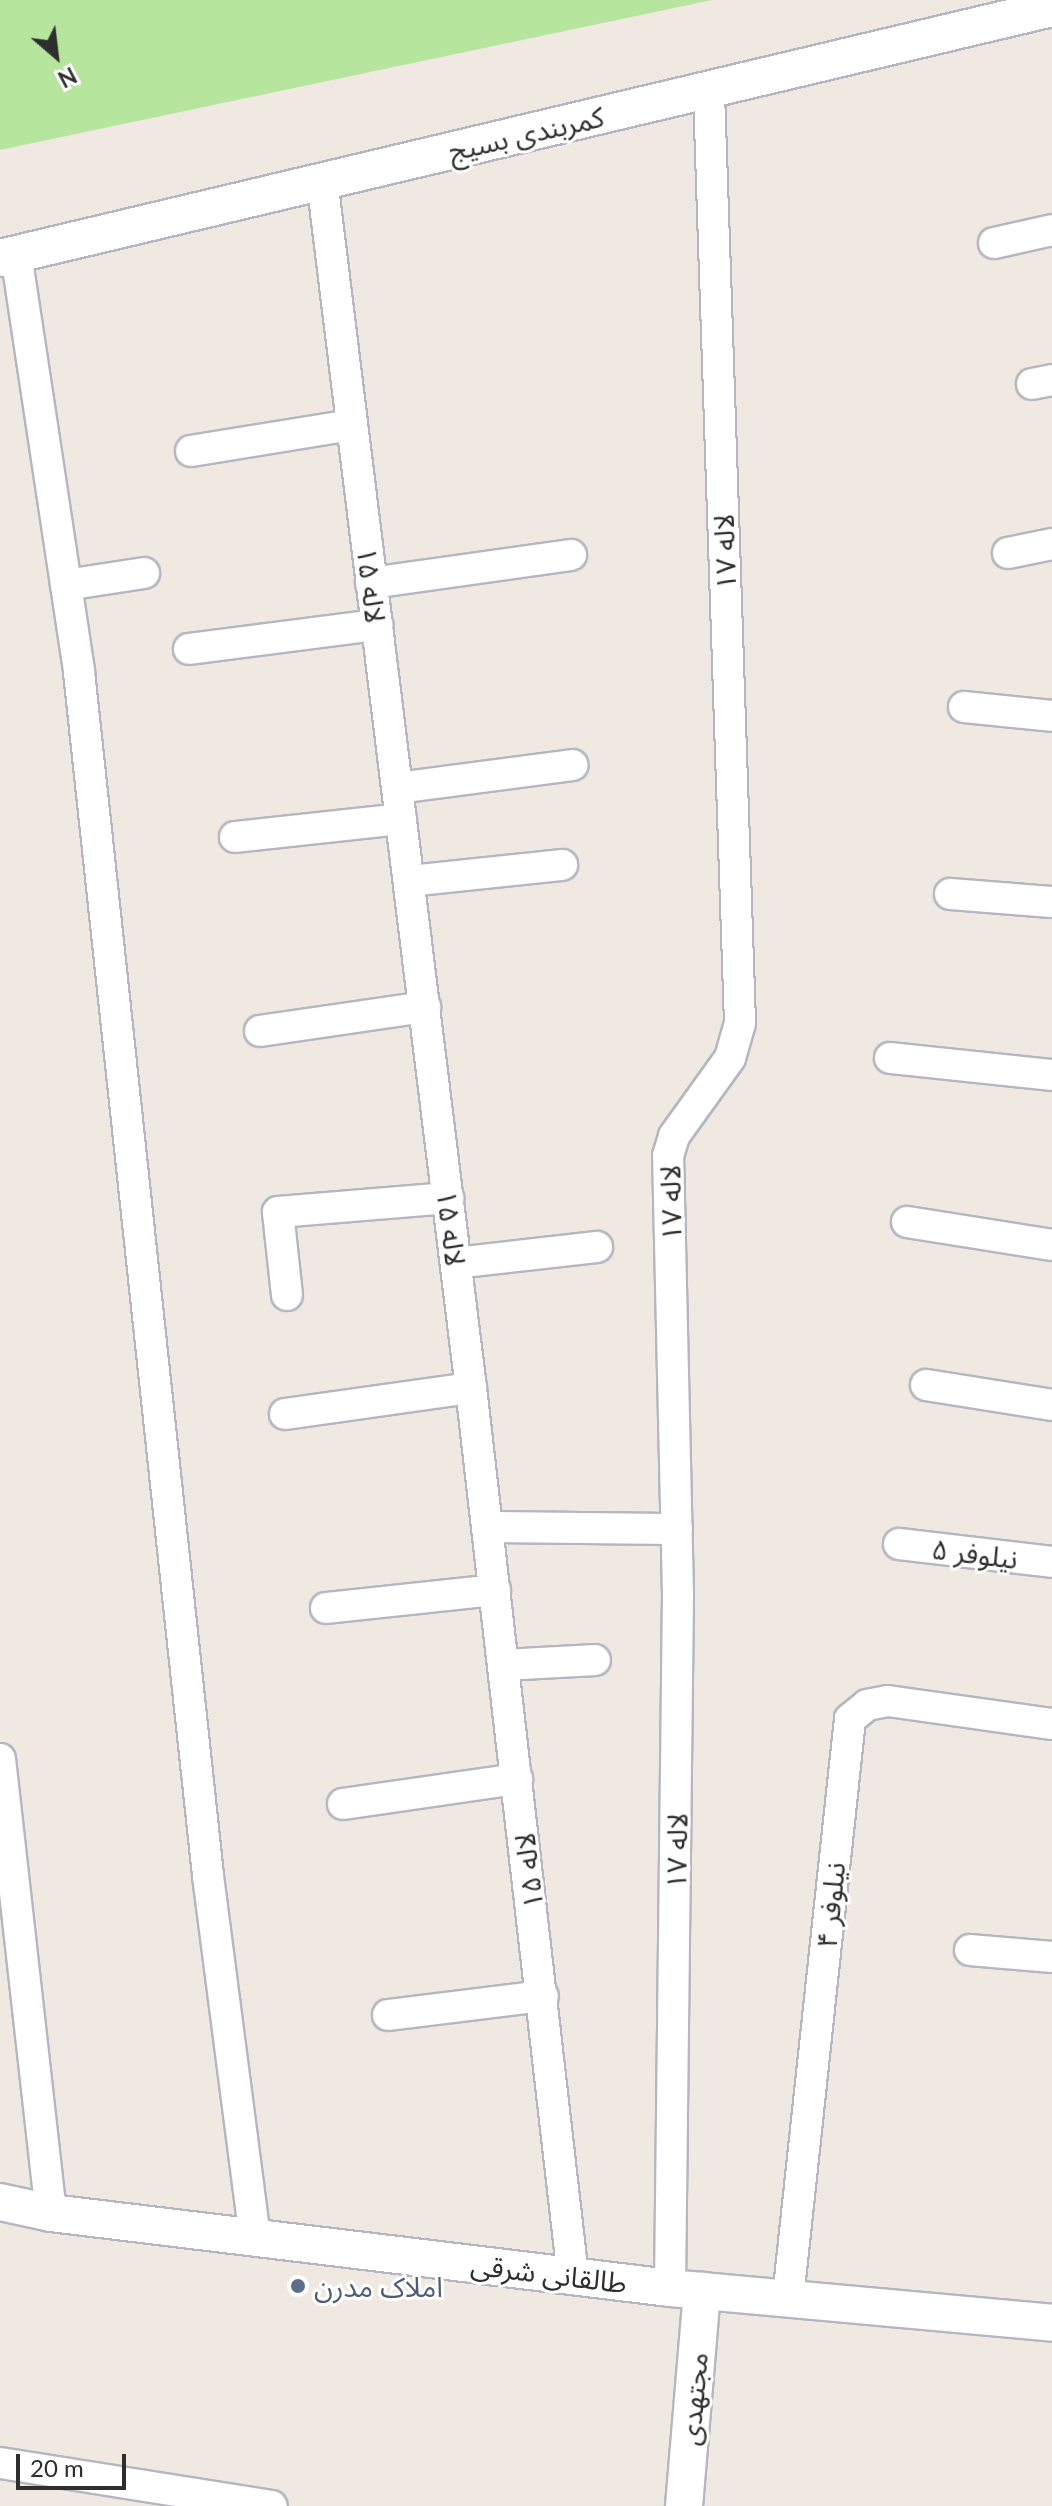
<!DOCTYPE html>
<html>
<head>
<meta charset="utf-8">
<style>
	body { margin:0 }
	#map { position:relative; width:1052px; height:2506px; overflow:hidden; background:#efe9e1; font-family:Lato,"Noto Sans Arabic",sans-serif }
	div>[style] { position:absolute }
	.green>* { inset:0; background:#b6e59e }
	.roads { filter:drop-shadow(2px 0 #b4b7c1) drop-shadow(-2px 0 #b4b7c1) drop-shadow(0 2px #b4b7c1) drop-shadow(0 -2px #b4b7c1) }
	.minor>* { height:30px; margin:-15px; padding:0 15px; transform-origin:15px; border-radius:15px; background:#fff }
	.tertiary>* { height:36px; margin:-18px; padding:0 18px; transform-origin:18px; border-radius:18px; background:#fff }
	.dots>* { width:22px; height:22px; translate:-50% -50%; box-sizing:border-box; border:4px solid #fff; border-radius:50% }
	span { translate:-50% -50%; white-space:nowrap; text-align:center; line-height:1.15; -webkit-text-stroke:6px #fff; paint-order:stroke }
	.street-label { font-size:28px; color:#2e2e2e }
	.service-label { font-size:28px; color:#4e5e75 }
	.left { translate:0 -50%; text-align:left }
	.north { position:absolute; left:16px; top:16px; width:80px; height:80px; -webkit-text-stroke:6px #fff; paint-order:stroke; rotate:152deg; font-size:22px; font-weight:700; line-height:32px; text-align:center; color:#2e2e2e }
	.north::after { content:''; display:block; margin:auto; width:28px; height:36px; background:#2e2e2e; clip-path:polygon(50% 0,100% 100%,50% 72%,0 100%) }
	.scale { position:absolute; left:16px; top:2454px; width:110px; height:36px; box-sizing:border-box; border:4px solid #2e2e2e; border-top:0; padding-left:10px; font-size:24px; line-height:28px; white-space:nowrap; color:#2e2e2e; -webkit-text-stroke:6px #fff; paint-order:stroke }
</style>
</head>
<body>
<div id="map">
	<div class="green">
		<div style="clip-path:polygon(0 0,712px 0,0 150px)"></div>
	</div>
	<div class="roads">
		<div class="minor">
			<div style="left:322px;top:180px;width:1217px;rotate:82.97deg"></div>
			<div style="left:471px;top:1388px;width:894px;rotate:83.45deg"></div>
			<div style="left:994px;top:243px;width:59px;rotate:-12.6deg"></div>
			<div style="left:16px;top:254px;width:423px;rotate:81.4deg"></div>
			<div style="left:79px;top:672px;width:1211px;rotate:83.88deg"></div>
			<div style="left:208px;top:1876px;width:364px;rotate:82.6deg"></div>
			<div style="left:1032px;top:384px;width:20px;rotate:-11deg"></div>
			<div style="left:191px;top:451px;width:163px;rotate:-9.2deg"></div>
			<div style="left:1008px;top:553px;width:45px;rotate:-11.6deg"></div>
			<div style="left:371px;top:583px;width:202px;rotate:-8deg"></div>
			<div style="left:66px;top:585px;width:79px;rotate:-8.7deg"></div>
			<div style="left:189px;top:649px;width:190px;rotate:-7.3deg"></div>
			<div style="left:964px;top:707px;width:88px;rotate:5.8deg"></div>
			<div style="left:398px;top:788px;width:176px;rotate:-7.5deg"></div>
			<div style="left:235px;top:837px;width:167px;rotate:-6.2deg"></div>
			<div style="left:409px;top:881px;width:154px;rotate:-6deg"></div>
			<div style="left:950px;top:894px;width:102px;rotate:4.5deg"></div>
			<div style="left:260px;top:1031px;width:167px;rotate:-8.3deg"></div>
			<div style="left:890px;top:1058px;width:163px;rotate:6deg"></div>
			<div style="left:907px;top:1222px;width:147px;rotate:9deg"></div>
			<div style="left:456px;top:1263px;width:142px;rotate:-6.5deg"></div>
			<div style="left:287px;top:1295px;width:83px;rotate:-96.2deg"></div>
			<div style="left:278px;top:1212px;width:171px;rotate:-4.7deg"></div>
			<div style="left:926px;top:1385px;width:128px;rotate:9deg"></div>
			<div style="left:285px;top:1414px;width:188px;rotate:-8deg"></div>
			<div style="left:487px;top:1527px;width:190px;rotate:0.6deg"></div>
			<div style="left:899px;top:1544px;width:154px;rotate:6.7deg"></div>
			<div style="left:326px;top:1608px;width:170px;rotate:-6.1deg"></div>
			<div style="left:504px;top:1665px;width:91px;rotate:-3.1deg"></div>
			<div style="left:0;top:1759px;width:457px;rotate:83.6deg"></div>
			<div style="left:343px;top:1804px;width:176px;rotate:-8.2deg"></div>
			<div style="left:970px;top:1950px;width:82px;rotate:4.9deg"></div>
			<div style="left:388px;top:2015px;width:156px;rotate:-7deg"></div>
			<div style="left:670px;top:2288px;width:694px;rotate:-89.34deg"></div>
			<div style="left:678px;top:1594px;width:438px;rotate:-91.3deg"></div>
			<div style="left:668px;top:1156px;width:21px;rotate:-73deg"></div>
			<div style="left:674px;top:1136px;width:96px;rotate:-54.3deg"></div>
			<div style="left:730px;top:1058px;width:36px;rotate:-74deg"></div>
			<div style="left:740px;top:1023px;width:933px;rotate:-91.91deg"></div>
			<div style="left:788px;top:2298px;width:582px;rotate:-83.89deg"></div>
			<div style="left:850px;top:1719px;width:22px;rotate:-39deg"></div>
			<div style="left:867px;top:1705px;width:21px;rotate:-11deg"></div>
			<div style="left:888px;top:1701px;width:166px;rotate:8deg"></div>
			<div style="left:0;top:2463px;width:275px;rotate:9deg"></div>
		</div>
		<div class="tertiary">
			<div style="left:0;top:258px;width:1081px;rotate:-13.37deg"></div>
			<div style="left:0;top:2202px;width:52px;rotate:12.2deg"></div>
			<div style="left:51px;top:2213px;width:624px;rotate:6.91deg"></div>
			<div style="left:670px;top:2288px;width:384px;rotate:5.2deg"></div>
			<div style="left:684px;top:2506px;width:216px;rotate:-85.2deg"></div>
		</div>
	</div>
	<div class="dots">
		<div style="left:298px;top:2286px;background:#5c6f8a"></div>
	</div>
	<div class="street-label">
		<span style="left:526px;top:133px;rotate:-13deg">کمربندی بسیج</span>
		<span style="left:724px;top:552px;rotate:-92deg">لاله ۱۷</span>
		<span style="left:372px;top:585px;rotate:83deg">لاله ۱۵</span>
		<span style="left:670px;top:1203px;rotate:-91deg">لاله ۱۷</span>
		<span style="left:452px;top:1228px;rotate:83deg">لاله ۱۵</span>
		<span style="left:975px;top:1553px;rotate:7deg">نیلوفر ۵</span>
		<span style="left:676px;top:1851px;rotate:-89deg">لاله ۱۷</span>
		<span style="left:528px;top:1871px;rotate:-97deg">لاله ۱۵</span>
		<span style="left:830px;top:1905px;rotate:-84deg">نیلوفر ۴</span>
		<span style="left:549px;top:2273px;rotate:7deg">طالقانی شرقی</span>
		<span style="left:693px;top:2399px;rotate:-85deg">مجتهدی</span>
	</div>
	<div class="service-label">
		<span class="left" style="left:314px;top:2286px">املاک مدرن</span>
	</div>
	<div class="north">N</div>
	<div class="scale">20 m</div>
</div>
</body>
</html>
